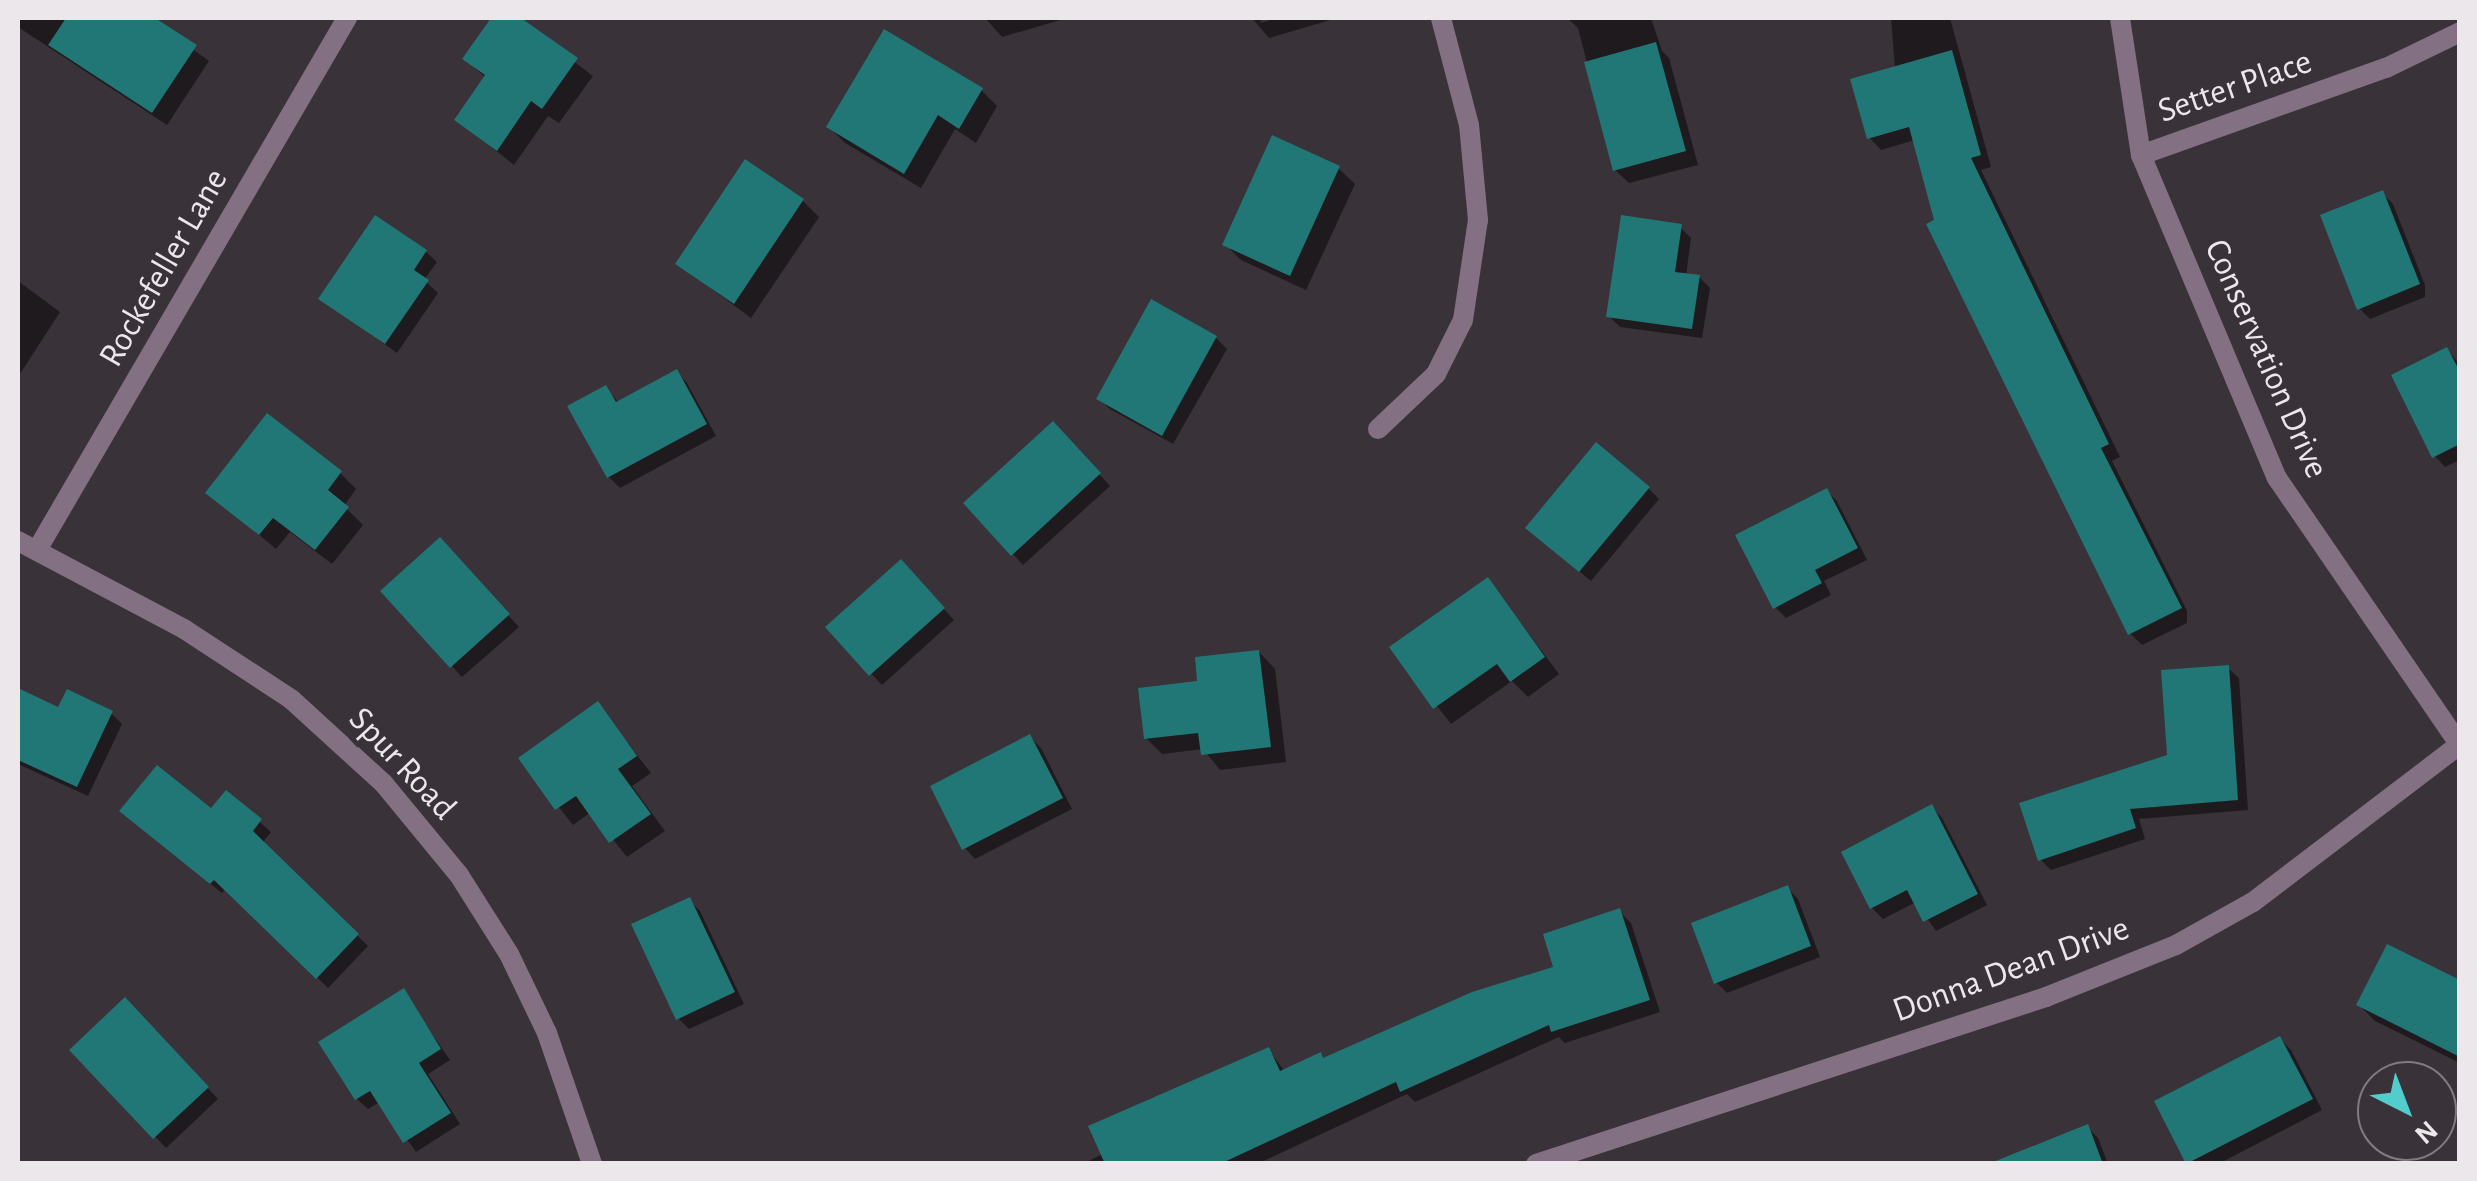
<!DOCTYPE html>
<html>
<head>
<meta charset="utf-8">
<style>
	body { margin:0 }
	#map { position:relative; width:2477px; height:1181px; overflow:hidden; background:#393238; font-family:"Alegreya Sans",sans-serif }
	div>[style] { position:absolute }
	.shadow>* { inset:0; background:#0007 }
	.building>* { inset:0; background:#217676 }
	.minor>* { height:20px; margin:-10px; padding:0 10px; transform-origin:10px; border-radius:10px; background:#837082 }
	span { translate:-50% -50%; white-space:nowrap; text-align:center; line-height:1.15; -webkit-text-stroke:10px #393238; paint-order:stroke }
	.street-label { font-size:35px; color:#ece7eb }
	.frame { position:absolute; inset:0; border:20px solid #ece7eb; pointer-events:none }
	.north { position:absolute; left:2357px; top:1061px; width:100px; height:100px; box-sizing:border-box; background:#393238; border:2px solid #817a80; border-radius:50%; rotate:138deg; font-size:28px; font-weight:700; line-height:40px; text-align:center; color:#ece7eb }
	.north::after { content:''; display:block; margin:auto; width:35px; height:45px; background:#52cdcd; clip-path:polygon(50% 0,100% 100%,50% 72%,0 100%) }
</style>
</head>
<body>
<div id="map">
	<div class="shadow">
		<div style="clip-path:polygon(18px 18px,150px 18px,209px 61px,167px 125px,18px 27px)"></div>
		<div style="clip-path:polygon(494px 18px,517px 18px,593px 76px,559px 123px,548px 116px,514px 165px,457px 120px,486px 78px,465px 59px)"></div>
		<div style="clip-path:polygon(985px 18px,1067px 18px,1002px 37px)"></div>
		<div style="clip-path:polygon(1252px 18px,1262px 18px,1260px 23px,1279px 18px,1337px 18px,1269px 38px)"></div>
		<div style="clip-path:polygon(1567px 18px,1651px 18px,1662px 51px,1669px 58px,1698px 165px,1629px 183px,1615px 170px,1578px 28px)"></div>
		<div style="clip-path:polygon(1891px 18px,1950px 18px,1991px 167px,1981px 170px,2120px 457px,2112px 461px,2187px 611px,2187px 623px,2142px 645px,2130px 633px,1937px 221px,1915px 140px,1881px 150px,1869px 137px,1895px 69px)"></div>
		<div style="clip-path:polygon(981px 90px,997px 106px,976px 143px,955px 129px,921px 188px,845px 143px,829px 127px)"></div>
		<div style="clip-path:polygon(1338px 168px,1355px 184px,1306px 290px,1241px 260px,1225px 244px)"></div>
		<div style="clip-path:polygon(2382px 193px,2393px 204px,2425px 285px,2425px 297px,2370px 319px,2359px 308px)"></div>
		<div style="clip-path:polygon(803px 201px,819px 217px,751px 318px,678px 264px)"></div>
		<div style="clip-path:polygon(1680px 227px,1691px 238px,1686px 276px,1699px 277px,1710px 288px,1702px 338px,1620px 327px,1609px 316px)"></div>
		<div style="clip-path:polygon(426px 252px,437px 262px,424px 280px,438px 293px,397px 353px,322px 299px)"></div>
		<div style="clip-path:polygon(18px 281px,60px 312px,18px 377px)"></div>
		<div style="clip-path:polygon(1216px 338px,1227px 349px,1173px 444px,1110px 409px,1099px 399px)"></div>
		<div style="clip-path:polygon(2447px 350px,2460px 365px,2460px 460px,2445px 467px,2435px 456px)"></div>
		<div style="clip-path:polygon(676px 372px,687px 383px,716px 436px,620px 488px,609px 477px,606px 388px,619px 403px)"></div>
		<div style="clip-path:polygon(1064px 435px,1110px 486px,1023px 565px,1013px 554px)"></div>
		<div style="clip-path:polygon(340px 473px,356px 489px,344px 506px,363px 525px,332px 564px,290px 532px,276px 549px,208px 492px)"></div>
		<div style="clip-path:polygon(1648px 488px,1659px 499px,1591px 581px,1539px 538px)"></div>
		<div style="clip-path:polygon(1827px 491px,1837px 501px,1867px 560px,1824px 581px,1831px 595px,1786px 618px,1775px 607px)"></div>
		<div style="clip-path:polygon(450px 551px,519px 627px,462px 677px,383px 591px)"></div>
		<div style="clip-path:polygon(911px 573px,954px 620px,882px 685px,828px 627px)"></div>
		<div style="clip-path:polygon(1488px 580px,1559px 674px,1528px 697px,1512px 681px,1451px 724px,1392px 648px)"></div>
		<div style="clip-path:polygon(1259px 652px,1275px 669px,1286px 762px,1220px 770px,1203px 749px,1162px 754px,1146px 738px,1200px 683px)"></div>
		<div style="clip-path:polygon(2228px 668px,2239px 678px,2248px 810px,2139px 819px,2145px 839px,2051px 870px,2040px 859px,2170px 757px)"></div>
		<div style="clip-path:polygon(18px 690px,60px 710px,111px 713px,122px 724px,88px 796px,18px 764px)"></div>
		<div style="clip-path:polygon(597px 704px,651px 773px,632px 786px,665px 831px,627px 857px,591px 812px,573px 825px,521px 759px)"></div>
		<div style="clip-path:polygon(1030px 737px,1041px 748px,1072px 809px,975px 859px,965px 848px)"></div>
		<div style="clip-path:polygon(226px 793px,271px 832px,262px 843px,368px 946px,328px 988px,226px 888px,222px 893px,133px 822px,211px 812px)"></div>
		<div style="clip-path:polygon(1932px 807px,1942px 818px,1987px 905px,1936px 931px,1916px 902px,1883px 919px,1872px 908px,1844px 853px)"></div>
		<div style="clip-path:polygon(1787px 888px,1798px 899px,1820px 957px,1727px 993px,1716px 982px)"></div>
		<div style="clip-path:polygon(689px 900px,700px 911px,744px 1004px,689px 1029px,678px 1018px)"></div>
		<div style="clip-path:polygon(1619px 911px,1631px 923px,1660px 1012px,1565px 1043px,1559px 1037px,1415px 1102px,1407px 1094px,1257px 1164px,1083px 1164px,1104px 1153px,1092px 1127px,1154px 1097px,1157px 1100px,1269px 1050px,1285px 1072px,1325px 1060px,1557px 968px)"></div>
		<div style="clip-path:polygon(2460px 983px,2460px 1063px,2375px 1021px,2359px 1005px)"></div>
		<div style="clip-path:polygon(403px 992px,450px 1060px,428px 1074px,460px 1124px,416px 1152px,380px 1102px,368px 1109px,357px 1099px,322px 1042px)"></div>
		<div style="clip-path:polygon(125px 1001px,218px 1099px,166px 1148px,73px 1050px)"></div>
		<div style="clip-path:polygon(2280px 1039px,2291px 1050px,2322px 1110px,2218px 1164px,2189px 1164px,2158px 1102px)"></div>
		<div style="clip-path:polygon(2087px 1127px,2098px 1138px,2108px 1164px,1995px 1164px)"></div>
	</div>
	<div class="building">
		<div style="clip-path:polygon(66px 18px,155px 18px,197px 45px,152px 113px,48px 45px)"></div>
		<div style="clip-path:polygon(491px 18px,521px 18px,578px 58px,542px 109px,531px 101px,497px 151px,454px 120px,485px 75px,462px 59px)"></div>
		<div style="clip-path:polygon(884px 29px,983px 88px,959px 129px,938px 115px,904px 174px,826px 127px)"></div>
		<div style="clip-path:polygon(1656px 42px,1686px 151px,1613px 171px,1584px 62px)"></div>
		<div style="clip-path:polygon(1952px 50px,1981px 155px,1971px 158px,2109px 444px,2101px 448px,2182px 608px,2128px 635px,1926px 224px,1934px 220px,1909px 127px,1867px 139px,1850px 79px)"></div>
		<div style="clip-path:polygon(1272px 135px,1340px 166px,1290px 276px,1222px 245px)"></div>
		<div style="clip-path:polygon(745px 159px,804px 199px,734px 304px,675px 264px)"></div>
		<div style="clip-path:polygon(2383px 190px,2420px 284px,2357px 310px,2320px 215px)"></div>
		<div style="clip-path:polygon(375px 215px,427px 250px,414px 270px,429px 280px,385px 344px,318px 299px)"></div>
		<div style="clip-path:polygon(1621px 215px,1682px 224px,1675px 272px,1700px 275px,1692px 329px,1606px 317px)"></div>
		<div style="clip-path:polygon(1151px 299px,1217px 336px,1162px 436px,1096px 399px)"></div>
		<div style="clip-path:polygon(2447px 347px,2460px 372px,2460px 444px,2432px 458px,2391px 375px)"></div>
		<div style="clip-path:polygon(677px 369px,707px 424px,607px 478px,567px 406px,606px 385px,616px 402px)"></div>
		<div style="clip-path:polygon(267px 413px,342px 471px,328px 490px,349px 507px,315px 550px,273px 518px,259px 535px,205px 493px)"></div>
		<div style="clip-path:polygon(1053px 421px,1101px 473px,1011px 556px,963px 503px)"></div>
		<div style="clip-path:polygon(1596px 442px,1650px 487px,1579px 572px,1525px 528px)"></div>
		<div style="clip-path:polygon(1827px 488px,1858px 548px,1815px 570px,1822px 583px,1773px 609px,1735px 535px)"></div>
		<div style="clip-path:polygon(440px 537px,510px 614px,450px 668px,380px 591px)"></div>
		<div style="clip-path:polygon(901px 559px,945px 608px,869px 676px,825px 627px)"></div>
		<div style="clip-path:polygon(1488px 577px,1545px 657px,1510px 682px,1497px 664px,1433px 709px,1389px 647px)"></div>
		<div style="clip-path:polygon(1259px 650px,1271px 747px,1201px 755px,1198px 733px,1144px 739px,1138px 688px,1197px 681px,1195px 657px)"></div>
		<div style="clip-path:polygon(2229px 665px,2238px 800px,2130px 809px,2136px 828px,2038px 861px,2019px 803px,2167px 755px,2161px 670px)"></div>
		<div style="clip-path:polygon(18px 688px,58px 707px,67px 689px,113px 711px,77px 787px,18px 760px)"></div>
		<div style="clip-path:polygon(598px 701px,637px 756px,618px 769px,651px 814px,609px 843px,576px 796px,555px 810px,518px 758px)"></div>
		<div style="clip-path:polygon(1030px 734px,1063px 798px,962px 850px,930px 786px)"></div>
		<div style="clip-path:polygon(157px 765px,211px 808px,226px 790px,262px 819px,253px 831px,359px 934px,316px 979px,214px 880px,210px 884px,119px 811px)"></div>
		<div style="clip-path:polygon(1932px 804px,1978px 894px,1923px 922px,1907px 890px,1870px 909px,1841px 852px)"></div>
		<div style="clip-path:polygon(1788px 885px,1811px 946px,1714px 984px,1691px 923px)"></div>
		<div style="clip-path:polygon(690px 897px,735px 992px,676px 1020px,631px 924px)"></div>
		<div style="clip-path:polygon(1620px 908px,1650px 1000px,1551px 1032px,1549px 1025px,1400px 1092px,1396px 1082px,1220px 1164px,1105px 1164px,1088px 1126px,1269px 1047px,1280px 1071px,1321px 1052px,1323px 1058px,1472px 992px,1553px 967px,1543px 934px)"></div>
		<div style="clip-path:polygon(2387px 944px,2460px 980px,2460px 1057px,2356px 1005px)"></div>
		<div style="clip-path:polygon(404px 988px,441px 1049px,419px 1063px,451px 1113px,403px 1143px,370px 1091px,355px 1100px,318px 1042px)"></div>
		<div style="clip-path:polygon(125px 997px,209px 1087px,153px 1139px,69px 1050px)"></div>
		<div style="clip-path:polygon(2280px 1036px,2313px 1099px,2186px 1164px,2154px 1101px)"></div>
		<div style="clip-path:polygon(2088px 1124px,2103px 1164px,1994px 1164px,1993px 1162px)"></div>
	</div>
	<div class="minor">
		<div style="left:2120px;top:18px;width:139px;rotate:81.3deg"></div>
		<div style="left:2141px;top:155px;width:350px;rotate:67.2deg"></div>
		<div style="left:2277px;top:478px;width:324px;rotate:55.6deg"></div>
		<div style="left:2141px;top:155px;width:260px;rotate:-19.6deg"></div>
		<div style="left:2386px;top:68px;width:82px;rotate:-25.9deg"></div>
		<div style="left:1378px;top:429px;width:80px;rotate:-43.5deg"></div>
		<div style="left:1436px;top:374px;width:60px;rotate:-63.4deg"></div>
		<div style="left:1463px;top:320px;width:101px;rotate:-81.5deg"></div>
		<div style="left:1478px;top:220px;width:95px;rotate:-95.4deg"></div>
		<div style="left:1469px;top:125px;width:111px;rotate:-104.7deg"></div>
		<div style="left:18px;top:541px;width:188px;rotate:27.9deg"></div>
		<div style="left:184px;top:629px;width:128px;rotate:33.2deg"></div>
		<div style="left:291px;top:699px;width:126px;rotate:42.4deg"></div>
		<div style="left:384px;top:784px;width:118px;rotate:50.5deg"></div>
		<div style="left:459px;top:875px;width:93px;rotate:57.7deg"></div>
		<div style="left:509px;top:954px;width:88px;rotate:64.3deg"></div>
		<div style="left:547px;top:1033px;width:139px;rotate:71deg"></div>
		<div style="left:37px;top:550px;width:616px;rotate:-59.77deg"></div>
		<div style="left:1536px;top:1164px;width:537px;rotate:-18.13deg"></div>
		<div style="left:2046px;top:997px;width:140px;rotate:-21.8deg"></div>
		<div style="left:2176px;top:945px;width:88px;rotate:-29.2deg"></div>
		<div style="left:2253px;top:902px;width:259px;rotate:-37.3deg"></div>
	</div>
	<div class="street-label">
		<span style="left:2235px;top:87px;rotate:-19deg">Setter Place</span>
		<span style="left:164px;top:268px;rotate:-60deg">Rockefeller Lane</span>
		<span style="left:2266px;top:359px;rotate:66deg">Conservation Drive</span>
		<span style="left:402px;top:764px;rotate:47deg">Spur Road</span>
		<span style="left:2011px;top:970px;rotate:-20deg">Donna Dean Drive</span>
	</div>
	<div class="frame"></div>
	<div class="north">N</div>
</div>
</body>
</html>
